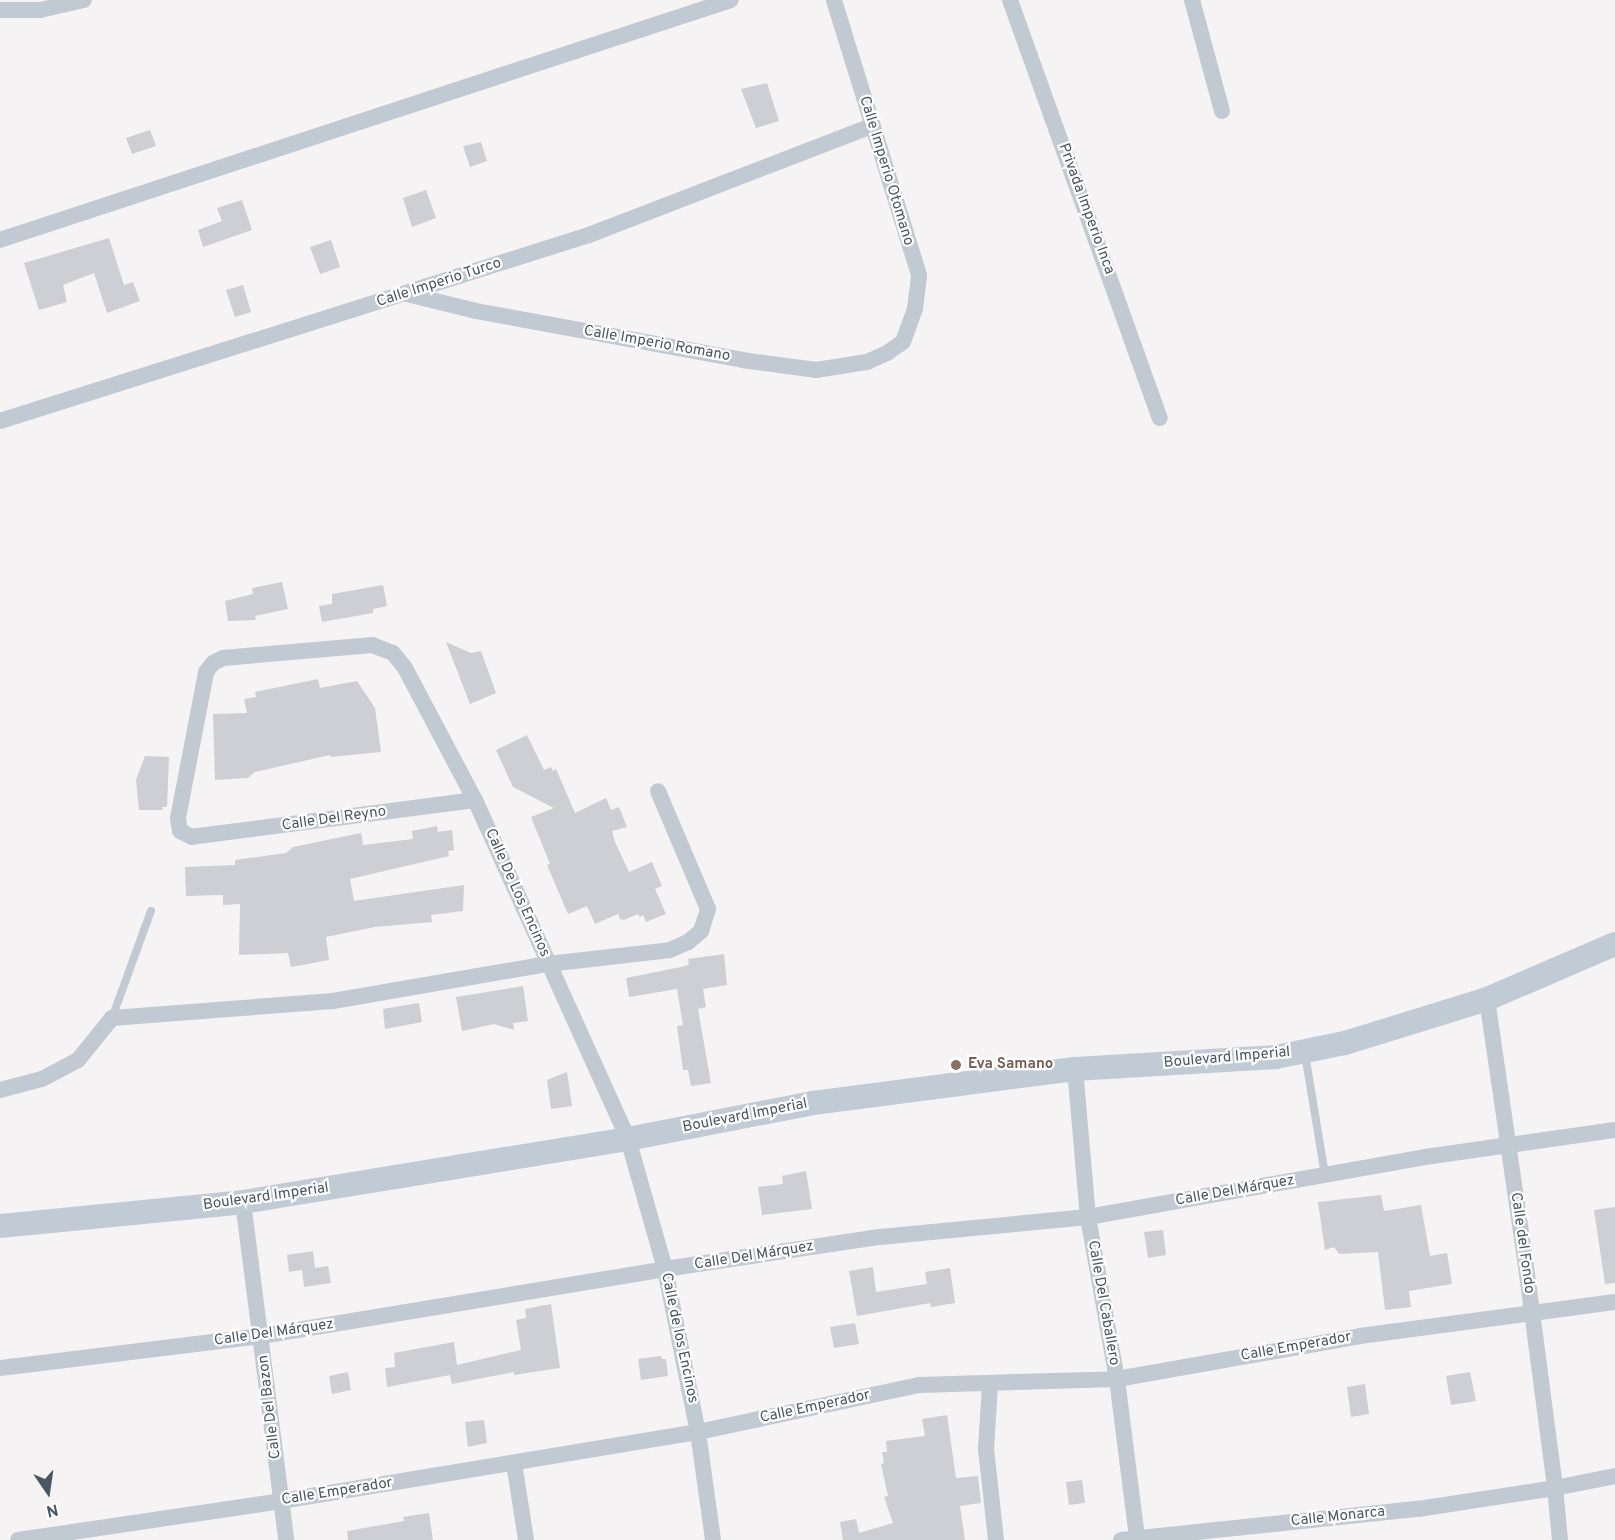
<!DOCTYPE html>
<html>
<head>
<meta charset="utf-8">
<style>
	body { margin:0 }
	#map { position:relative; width:1615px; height:1540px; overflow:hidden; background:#f5f3f3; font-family:Overpass,sans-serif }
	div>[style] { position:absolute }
	.building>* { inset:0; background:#cdcfd5 }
	.lane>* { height:8px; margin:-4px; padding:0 4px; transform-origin:4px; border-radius:4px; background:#c1cad2 }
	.street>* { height:16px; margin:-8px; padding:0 8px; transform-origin:8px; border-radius:8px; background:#c1cad2 }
	.secondary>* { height:24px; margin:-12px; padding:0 12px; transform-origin:12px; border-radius:12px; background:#c1cbd6 }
	.dots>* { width:16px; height:16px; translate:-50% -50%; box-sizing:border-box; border:3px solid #fff; border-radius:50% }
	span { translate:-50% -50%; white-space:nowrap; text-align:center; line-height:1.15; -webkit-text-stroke:4.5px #fff; paint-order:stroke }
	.street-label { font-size:15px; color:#4a5661 }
	.education-label { font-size:15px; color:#785e54; font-weight:700 }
	.left { translate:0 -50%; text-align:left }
	.north { position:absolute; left:18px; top:1462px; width:60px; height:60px; -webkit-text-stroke:4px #fff; paint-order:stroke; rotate:167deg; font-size:16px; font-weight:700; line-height:24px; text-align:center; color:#4a5661 }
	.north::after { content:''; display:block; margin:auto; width:21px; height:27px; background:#4a5661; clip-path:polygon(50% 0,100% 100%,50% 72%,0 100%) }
</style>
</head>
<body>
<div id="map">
	<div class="building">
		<div style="clip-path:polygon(767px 83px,779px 121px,756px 128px,741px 89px)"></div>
		<div style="clip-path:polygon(150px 130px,156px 146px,132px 154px,126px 138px)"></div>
		<div style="clip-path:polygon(481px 142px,487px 161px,470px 167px,463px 146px)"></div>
		<div style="clip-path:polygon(426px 190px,436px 218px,412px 227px,403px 198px)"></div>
		<div style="clip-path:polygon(242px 200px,252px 230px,203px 247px,198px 230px,222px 221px,217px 208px)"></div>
		<div style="clip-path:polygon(109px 238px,124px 285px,133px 282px,140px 301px,107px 313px,94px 273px,63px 285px,67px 302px,39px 310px,24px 263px)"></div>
		<div style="clip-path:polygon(331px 240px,340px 267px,320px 274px,310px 247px)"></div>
		<div style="clip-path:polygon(243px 285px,251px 312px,235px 317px,226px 290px)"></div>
		<div style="clip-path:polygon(282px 582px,288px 609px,255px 616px,256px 620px,228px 621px,225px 601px,253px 594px,252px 588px)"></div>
		<div style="clip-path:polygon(383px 585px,387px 606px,373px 609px,373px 613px,322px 622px,319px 606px,332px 604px,332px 594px)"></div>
		<div style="clip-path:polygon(446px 642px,471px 653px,481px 651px,496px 693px,470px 704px)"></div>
		<div style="clip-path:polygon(318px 679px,320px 688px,357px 681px,375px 708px,381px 752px,330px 757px,330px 755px,255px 772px,248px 778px,215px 780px,213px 714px,247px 713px,244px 699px,256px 697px,255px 692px)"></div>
		<div style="clip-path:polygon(527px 735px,544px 770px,551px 767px,553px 771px,556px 769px,575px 813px,606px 798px,611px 810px,619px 807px,627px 827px,612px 831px,615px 842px,629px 872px,652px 862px,662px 886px,655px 889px,666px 914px,646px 922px,643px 915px,640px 917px,638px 914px,624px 920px,620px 919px,618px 914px,595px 924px,587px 906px,568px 914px,547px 865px,550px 864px,531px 817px,554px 808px,513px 787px,496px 750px)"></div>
		<div style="clip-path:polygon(145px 756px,169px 757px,167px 807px,162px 807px,163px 810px,139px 810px,136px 780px)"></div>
		<div style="clip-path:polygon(437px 826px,438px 832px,452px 830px,454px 850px,448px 851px,449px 856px,350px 879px,354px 901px,464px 885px,463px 911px,431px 915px,432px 922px,375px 927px,326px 937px,329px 960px,291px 967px,288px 953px,239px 955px,240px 904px,223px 905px,223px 895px,186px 896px,185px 867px,235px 865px,235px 860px,286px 853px,293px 847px,361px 833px,363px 845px,413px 839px,412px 831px)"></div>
		<div style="clip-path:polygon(724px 954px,727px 985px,703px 989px,706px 1007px,698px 1009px,711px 1083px,691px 1086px,688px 1070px,683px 1070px,677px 1026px,683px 1025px,677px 989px,629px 997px,626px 978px,686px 966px,689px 964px,688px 959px)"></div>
		<div style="clip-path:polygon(523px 986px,528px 1021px,513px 1023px,514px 1030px,494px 1024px,462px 1031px,456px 997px)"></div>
		<div style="clip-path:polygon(419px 1003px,422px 1022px,385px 1029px,383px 1009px)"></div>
		<div style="clip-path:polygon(567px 1072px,572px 1106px,551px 1109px,547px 1080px)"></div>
		<div style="clip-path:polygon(806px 1171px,812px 1209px,762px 1215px,758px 1187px,783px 1184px,782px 1176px)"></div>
		<div style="clip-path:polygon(1381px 1195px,1384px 1211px,1421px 1205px,1430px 1256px,1447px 1253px,1452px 1284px,1409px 1291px,1411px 1307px,1385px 1310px,1378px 1252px,1339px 1254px,1334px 1247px,1325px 1250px,1318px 1202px)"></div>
		<div style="clip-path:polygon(1615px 1207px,1615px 1283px,1605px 1284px,1594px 1210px)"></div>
		<div style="clip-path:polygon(1163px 1230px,1166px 1255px,1148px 1258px,1144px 1232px)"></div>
		<div style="clip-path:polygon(313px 1251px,315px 1268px,328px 1266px,331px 1283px,304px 1287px,302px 1270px,289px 1272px,287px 1255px)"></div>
		<div style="clip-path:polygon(873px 1267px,876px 1292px,927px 1284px,925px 1272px,950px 1268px,955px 1303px,931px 1307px,930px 1303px,857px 1316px,849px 1271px)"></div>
		<div style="clip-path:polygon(551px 1304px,560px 1368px,514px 1375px,514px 1372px,452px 1384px,450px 1375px,387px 1387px,385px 1368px,395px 1367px,394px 1353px,454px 1342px,457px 1365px,521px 1350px,516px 1320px,526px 1318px,525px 1309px)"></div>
		<div style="clip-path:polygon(855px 1323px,859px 1344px,834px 1348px,830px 1327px)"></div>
		<div style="clip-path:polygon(661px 1356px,662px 1359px,666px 1359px,668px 1376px,641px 1380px,638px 1359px)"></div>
		<div style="clip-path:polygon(348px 1372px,351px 1390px,332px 1394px,329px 1376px)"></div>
		<div style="clip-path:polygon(1470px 1372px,1476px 1401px,1451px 1405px,1446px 1376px)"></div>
		<div style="clip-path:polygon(1365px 1384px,1369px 1414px,1351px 1417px,1347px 1387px)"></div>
		<div style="clip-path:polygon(947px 1415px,956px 1478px,978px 1476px,981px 1503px,960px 1506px,965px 1540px,843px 1540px,840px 1522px,856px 1519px,859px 1533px,893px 1523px,884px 1497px,888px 1496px,881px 1464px,884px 1463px,882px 1452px,887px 1452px,886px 1441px,925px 1436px,922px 1419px)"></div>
		<div style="clip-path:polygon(484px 1420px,487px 1443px,468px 1447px,465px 1422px)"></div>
		<div style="clip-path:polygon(1082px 1480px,1085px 1503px,1069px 1505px,1066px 1482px)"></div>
		<div style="clip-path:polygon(429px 1513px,433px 1540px,348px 1540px,347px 1531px,404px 1521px,403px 1517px)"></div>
	</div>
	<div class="lane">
		<div style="left:112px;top:1018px;width:114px;rotate:-70deg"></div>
		<div style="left:1305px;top:1054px;width:123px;rotate:80.6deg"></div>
	</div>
	<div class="street">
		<div style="left:1010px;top:0;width:444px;rotate:70.3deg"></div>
		<div style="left:1192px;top:0;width:115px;rotate:74.9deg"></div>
		<div style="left:0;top:10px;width:40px"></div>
		<div style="left:40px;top:10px;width:45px;rotate:-12.8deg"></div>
		<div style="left:0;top:240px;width:769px;rotate:-18.18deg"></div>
		<div style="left:407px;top:294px;width:71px;rotate:13.8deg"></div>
		<div style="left:476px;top:311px;width:270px;rotate:10.4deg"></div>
		<div style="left:742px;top:360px;width:75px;rotate:7.7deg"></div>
		<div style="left:816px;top:370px;width:52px;rotate:-8.9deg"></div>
		<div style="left:867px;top:362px;width:22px;rotate:-24deg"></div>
		<div style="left:887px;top:353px;width:19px;rotate:-35deg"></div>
		<div style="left:903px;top:342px;width:35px;rotate:-70deg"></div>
		<div style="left:915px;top:309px;width:34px;rotate:-83deg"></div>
		<div style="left:919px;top:275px;width:288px;rotate:-107.2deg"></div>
		<div style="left:0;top:421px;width:618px;rotate:-17.53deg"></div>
		<div style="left:589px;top:235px;width:303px;rotate:-21.1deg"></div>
		<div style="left:475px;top:800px;width:285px;rotate:172.6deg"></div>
		<div style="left:192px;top:837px;width:13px;rotate:-153deg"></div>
		<div style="left:180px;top:831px;width:13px;rotate:-99deg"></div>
		<div style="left:178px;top:818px;width:149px;rotate:-79.1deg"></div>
		<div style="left:206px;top:672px;width:11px;rotate:-52deg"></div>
		<div style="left:213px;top:663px;width:11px;rotate:-27deg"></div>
		<div style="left:223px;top:658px;width:150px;rotate:-5deg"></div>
		<div style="left:372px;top:645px;width:22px;rotate:21deg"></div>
		<div style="left:393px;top:653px;width:19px;rotate:51deg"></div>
		<div style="left:405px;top:668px;width:149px;rotate:62.1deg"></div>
		<div style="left:475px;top:800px;width:372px;rotate:65.7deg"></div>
		<div style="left:628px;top:1139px;width:135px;rotate:74.1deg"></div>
		<div style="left:665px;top:1269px;width:166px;rotate:78.6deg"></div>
		<div style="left:698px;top:1432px;width:109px;rotate:82.1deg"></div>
		<div style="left:1487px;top:999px;width:263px;rotate:81.7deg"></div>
		<div style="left:1525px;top:1259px;width:231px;rotate:82.5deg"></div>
		<div style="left:1555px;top:1488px;width:52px;rotate:84.5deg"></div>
		<div style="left:1075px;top:1069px;width:149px;rotate:85deg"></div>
		<div style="left:1088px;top:1217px;width:165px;rotate:79.9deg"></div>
		<div style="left:1117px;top:1379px;width:159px;rotate:82.8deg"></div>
		<div style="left:0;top:1090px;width:43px;rotate:-14.7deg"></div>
		<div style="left:42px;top:1079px;width:41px;rotate:-27.8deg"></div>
		<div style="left:78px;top:1060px;width:54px;rotate:-51deg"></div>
		<div style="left:112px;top:1018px;width:222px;rotate:-4.4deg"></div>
		<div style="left:333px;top:1001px;width:218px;rotate:-9.8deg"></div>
		<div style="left:548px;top:964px;width:123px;rotate:-6.5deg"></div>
		<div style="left:670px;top:950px;width:20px;rotate:-24deg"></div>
		<div style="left:688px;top:942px;width:17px;rotate:-40deg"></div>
		<div style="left:701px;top:931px;width:23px;rotate:-72deg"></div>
		<div style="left:708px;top:909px;width:128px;rotate:-113deg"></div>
		<div style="left:243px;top:1202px;width:341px;rotate:82.7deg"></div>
		<div style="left:0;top:1368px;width:263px;rotate:-7deg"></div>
		<div style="left:261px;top:1336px;width:410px;rotate:-9.4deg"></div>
		<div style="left:665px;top:1269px;width:217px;rotate:-8.5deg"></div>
		<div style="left:880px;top:1237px;width:209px;rotate:-5.5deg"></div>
		<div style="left:1088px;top:1217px;width:342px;rotate:-10.1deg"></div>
		<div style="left:1425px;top:1157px;width:192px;rotate:-8.1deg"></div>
		<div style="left:990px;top:1385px;width:64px;rotate:93.6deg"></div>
		<div style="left:986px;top:1449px;width:92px;rotate:83.7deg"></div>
		<div style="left:514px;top:1463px;width:78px;rotate:81.1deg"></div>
		<div style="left:18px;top:1540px;width:266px;rotate:-8.4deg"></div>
		<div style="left:281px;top:1501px;width:423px;rotate:-9.4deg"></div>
		<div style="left:698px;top:1432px;width:226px;rotate:-12deg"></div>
		<div style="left:919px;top:1385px;width:198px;rotate:-1.7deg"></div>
		<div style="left:1117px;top:1379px;width:247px;rotate:-10deg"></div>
		<div style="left:1360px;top:1336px;width:257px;rotate:-7.6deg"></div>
		<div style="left:1121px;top:1540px;width:299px;rotate:-6deg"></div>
		<div style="left:1418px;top:1509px;width:139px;rotate:-8.7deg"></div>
		<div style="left:1555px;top:1488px;width:61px;rotate:-11.3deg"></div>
	</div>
	<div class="secondary">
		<div style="left:0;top:1226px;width:244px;rotate:-5.6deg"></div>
		<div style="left:243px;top:1202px;width:390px;rotate:-9.3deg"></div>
		<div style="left:628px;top:1139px;width:188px;rotate:-11deg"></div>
		<div style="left:813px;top:1103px;width:264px;rotate:-7.4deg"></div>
		<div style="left:1075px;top:1069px;width:201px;rotate:-3.4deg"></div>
		<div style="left:1276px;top:1057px;width:70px;rotate:-11.5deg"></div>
		<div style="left:1345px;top:1043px;width:149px;rotate:-17.2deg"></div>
		<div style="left:1487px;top:999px;width:139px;rotate:-23.3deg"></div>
	</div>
	<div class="dots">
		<div style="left:956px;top:1065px;background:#8d6e63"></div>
	</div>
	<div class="street-label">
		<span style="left:886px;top:171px;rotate:73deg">Calle Imperio Otomano</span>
		<span style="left:1086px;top:209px;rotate:70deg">Privada Imperio Inca</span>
		<span style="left:439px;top:283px;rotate:-18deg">Calle Imperio Turco</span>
		<span style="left:657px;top:344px;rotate:10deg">Calle Imperio Romano</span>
		<span style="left:334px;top:819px;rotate:-8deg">Calle Del Reyno</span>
		<span style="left:517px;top:893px;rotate:66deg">Calle De Los Encinos</span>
		<span style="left:1227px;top:1058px;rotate:-5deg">Boulevard Imperial</span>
		<span style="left:745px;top:1116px;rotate:-11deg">Boulevard Imperial</span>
		<span style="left:1235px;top:1191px;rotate:-10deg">Calle Del Márquez</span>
		<span style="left:266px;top:1197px;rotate:-8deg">Boulevard Imperial</span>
		<span style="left:1522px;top:1243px;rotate:82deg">Calle del Fondo</span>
		<span style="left:754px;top:1256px;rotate:-9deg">Calle Del Márquez</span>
		<span style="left:1103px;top:1303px;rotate:80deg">Calle Del Caballero</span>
		<span style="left:274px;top:1333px;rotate:-8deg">Calle Del Márquez</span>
		<span style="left:679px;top:1338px;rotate:78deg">Calle de los Encinos</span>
		<span style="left:1296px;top:1347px;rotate:-10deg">Calle Emperador</span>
		<span style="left:270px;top:1407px;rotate:-97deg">Calle Del Bazon</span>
		<span style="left:815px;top:1407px;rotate:-12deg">Calle Emperador</span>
		<span style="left:337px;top:1492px;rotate:-9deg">Calle Emperador</span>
		<span style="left:1338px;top:1517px;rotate:-6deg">Calle Monarca</span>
	</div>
	<div class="education-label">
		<span class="left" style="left:968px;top:1065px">Eva Samano</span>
	</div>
	<div class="north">N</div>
</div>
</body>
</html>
